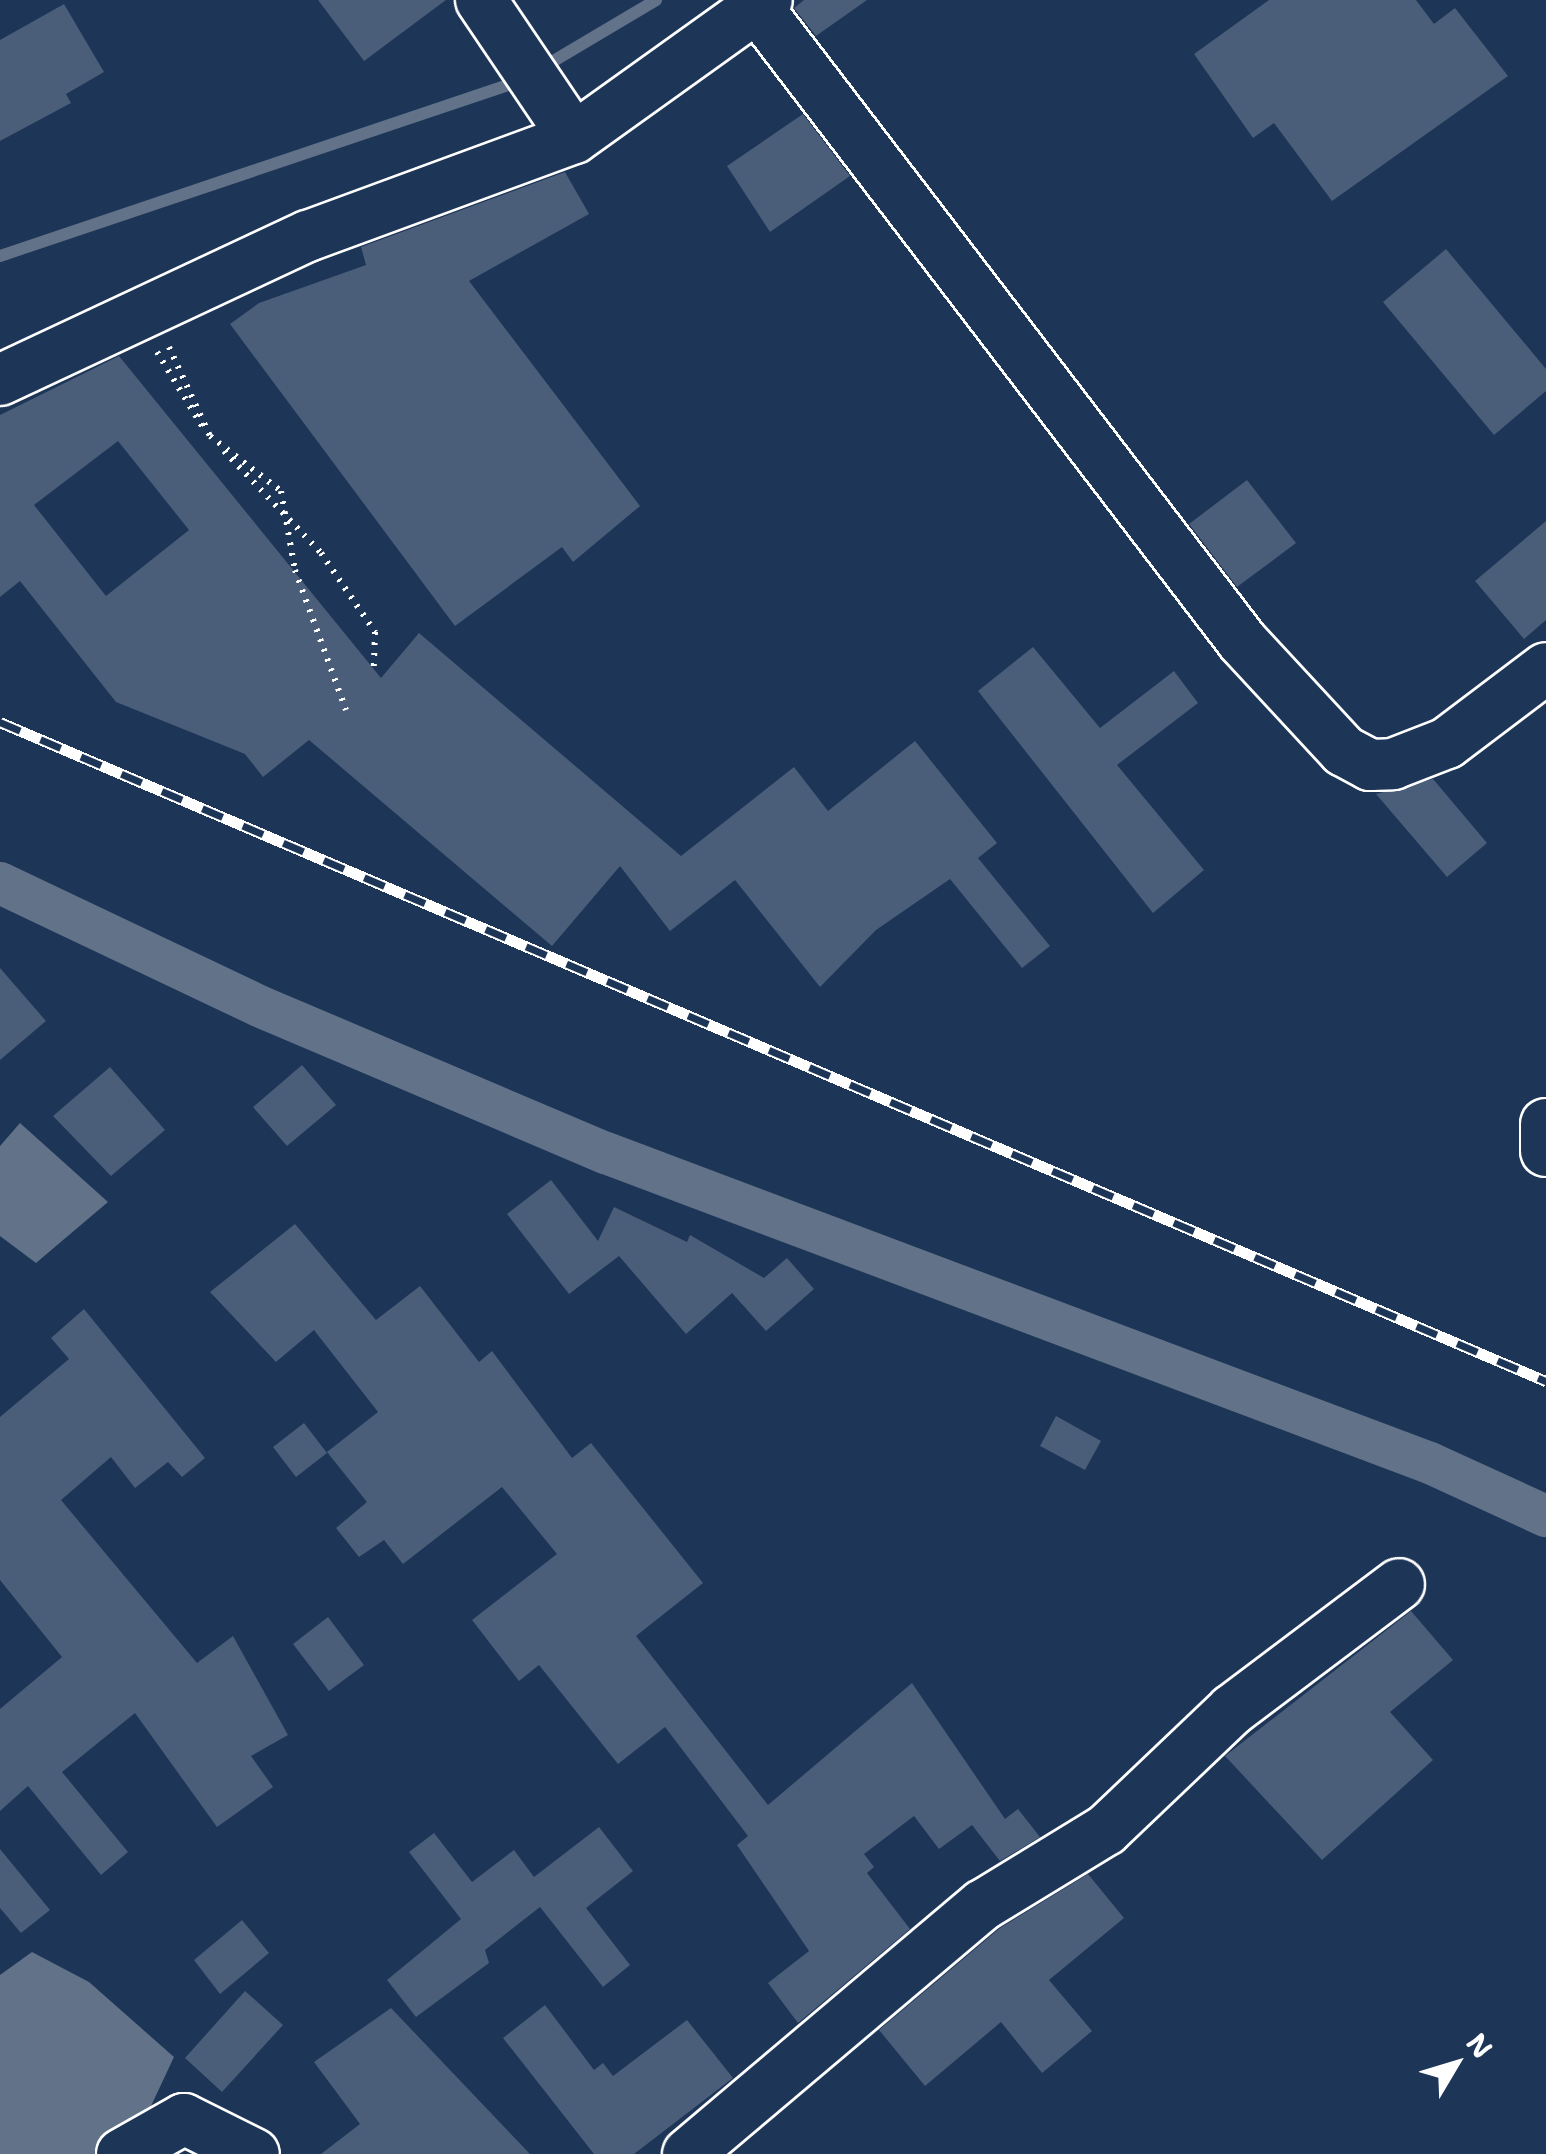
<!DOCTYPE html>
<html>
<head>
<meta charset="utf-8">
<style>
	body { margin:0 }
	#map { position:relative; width:1546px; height:2154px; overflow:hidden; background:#1d3557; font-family:"Shantell Sans",sans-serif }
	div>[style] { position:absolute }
	.water>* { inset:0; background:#617289 }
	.stream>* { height:12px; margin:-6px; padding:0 6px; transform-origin:6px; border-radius:6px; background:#617289 }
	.canal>* { height:42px; margin:-21px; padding:0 21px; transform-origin:21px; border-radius:21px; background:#617289 }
	.building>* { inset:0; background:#4a5d79 }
	.path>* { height:6px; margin-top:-3px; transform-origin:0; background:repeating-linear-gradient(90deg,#fff 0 2.5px,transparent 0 10.5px) }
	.roads { filter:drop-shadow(2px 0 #fff) drop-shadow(-2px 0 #fff) drop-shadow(0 2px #fff) drop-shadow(0 -2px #fff) }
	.minor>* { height:50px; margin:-25px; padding:0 25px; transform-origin:25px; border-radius:25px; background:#1d3557 }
	.rail>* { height:11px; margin-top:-5.5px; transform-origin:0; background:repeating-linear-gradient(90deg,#1d3557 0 22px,#fff 0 44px); box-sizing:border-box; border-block:2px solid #fff }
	span { translate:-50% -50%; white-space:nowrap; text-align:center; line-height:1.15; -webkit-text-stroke:9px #1d3557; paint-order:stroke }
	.north { position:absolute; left:1406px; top:2014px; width:100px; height:100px; -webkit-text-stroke:8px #1d3557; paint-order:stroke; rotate:52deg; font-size:28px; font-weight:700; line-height:40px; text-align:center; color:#fff }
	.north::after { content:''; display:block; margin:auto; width:35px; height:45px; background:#fff; clip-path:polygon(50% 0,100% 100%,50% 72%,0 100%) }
</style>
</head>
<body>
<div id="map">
	<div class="water">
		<div style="clip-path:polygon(20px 1123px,108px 1202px,36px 1263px,0 1236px,0 1146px)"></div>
		<div style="clip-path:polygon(32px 1952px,89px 1982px,174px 2057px,143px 2123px,100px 2154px,0 2154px,0 1975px)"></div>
	</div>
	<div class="stream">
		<div style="left:540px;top:69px;width:135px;rotate:-30.7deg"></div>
		<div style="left:0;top:256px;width:552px;rotate:-18.6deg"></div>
	</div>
	<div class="canal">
		<div style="left:0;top:883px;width:287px;rotate:25.4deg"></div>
		<div style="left:259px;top:1006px;width:377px;rotate:23deg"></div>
		<div style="left:606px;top:1153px;width:880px;rotate:20.62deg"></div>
		<div style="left:1430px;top:1463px;width:128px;rotate:24.6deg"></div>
	</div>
	<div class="building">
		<div style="clip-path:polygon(318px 0,446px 0,364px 61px)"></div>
		<div style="clip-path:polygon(804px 0,867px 0,816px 36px,794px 8px)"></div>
		<div style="clip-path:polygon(1269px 0,1416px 0,1434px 24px,1455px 8px,1508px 76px,1332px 201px,1274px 123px,1253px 138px,1194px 54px)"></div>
		<div style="clip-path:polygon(64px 4px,104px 72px,66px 94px,71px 103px,0 141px,0 40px)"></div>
		<div style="clip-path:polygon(803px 114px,850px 176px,770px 232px,727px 166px)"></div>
		<div style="clip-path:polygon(565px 172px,589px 214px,469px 281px,640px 506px,573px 562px,562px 547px,455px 626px,230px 324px,259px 303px,366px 265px,361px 247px)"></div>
		<div style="clip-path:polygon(1446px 249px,1546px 369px,1546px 391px,1494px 435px,1383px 302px)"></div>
		<div style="clip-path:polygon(evenodd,119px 356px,381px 678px,419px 633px,681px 856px,794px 767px,828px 811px,915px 741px,997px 843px,978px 858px,1050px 946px,1022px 968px,950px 879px,876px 930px,820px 987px,735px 880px,670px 931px,620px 866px,552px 946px,309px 740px,263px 777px,245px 754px,116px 702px,20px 581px,0 597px,0 415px,119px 356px,118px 441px,189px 530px,106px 596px,34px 505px,118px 441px)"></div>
		<div style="clip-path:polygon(1247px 480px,1296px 543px,1237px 587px,1189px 524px)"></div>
		<div style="clip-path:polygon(1546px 521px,1546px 620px,1524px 639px,1475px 581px)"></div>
		<div style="clip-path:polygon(1033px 647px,1100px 728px,1174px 671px,1198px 703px,1117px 765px,1204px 870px,1153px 913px,978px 691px)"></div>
		<div style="clip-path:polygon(1433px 779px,1487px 843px,1447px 877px,1376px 794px)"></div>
		<div style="clip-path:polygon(0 968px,46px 1021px,0 1060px)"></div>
		<div style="clip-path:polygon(302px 1065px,336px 1105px,287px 1146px,253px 1107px)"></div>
		<div style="clip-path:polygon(110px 1067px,165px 1130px,111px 1176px,53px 1116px)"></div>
		<div style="clip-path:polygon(551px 1180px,598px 1241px,614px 1207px,687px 1242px,690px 1235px,764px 1278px,787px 1258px,814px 1289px,766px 1331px,732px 1293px,686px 1334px,619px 1256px,569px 1294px,507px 1214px)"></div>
		<div style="clip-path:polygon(295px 1224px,376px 1320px,420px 1286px,479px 1362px,492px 1351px,572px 1458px,591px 1443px,703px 1583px,636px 1636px,768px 1805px,912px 1683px,1005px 1819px,1018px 1809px,1040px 1837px,1000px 1861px,972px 1825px,939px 1849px,914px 1816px,864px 1854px,874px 1867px,867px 1873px,910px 1929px,798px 2023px,768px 1983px,809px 1951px,737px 1845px,748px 1836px,665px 1727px,618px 1764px,539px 1665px,519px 1681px,472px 1620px,557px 1554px,502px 1487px,403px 1564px,384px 1540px,359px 1557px,336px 1528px,367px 1502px,327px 1452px,378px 1412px,314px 1330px,276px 1362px,210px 1292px)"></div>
		<div style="clip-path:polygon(84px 1309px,205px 1458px,182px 1477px,168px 1462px,135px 1488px,111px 1457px,61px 1500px,197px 1663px,233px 1636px,288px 1735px,251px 1756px,273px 1787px,217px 1827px,135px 1713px,62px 1772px,128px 1852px,101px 1875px,28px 1786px,0 1811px,0 1709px,62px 1657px,0 1580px,0 1417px,69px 1359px,51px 1338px)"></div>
		<div style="clip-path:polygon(1056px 1416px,1101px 1441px,1085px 1470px,1040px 1446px)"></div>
		<div style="clip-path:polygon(304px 1423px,327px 1453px,296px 1477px,273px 1447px)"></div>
		<div style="clip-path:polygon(1411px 1611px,1453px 1660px,1390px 1712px,1433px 1760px,1322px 1860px,1225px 1756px)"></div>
		<div style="clip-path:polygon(328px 1617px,364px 1665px,329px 1691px,293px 1644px)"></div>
		<div style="clip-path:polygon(599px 1827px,633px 1871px,586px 1908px,630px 1965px,603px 1987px,540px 1907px,485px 1950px,489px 1963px,416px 2017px,387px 1980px,461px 1919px,409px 1852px,434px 1833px,472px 1882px,514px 1850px,534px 1877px)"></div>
		<div style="clip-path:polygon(0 1849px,50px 1910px,21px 1933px,0 1908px)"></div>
		<div style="clip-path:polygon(1088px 1874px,1124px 1918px,1049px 1980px,1092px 2031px,1042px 2073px,1001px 2022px,925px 2086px,879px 2030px,1000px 1928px)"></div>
		<div style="clip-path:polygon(242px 1920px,269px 1953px,220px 1994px,194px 1960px)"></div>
		<div style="clip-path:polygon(245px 1991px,283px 2025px,222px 2092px,185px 2058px)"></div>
		<div style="clip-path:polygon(545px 2005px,594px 2070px,603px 2063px,613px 2076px,687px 2020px,733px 2078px,634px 2154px,594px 2154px,503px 2038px)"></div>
		<div style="clip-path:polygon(391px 2008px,530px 2154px,321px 2154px,360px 2124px,314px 2062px)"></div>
	</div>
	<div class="path">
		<div style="left:169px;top:347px;width:98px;rotate:65.3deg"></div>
		<div style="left:210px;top:436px;width:90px;rotate:37.8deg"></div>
		<div style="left:281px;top:491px;width:80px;rotate:80deg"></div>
		<div style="left:295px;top:570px;width:149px;rotate:70deg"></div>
		<div style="left:157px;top:352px;width:92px;rotate:58.7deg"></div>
		<div style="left:224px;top:451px;width:141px;rotate:46.4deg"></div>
		<div style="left:321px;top:553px;width:96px;rotate:55.6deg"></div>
		<div style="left:375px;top:632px;width:36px;rotate:92deg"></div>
	</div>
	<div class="roads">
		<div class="minor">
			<div style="left:481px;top:0;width:166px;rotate:56deg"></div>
			<div style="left:757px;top:7px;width:798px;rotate:52.58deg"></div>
			<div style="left:1242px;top:641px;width:150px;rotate:47.2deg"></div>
			<div style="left:1344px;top:751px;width:30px;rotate:28deg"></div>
			<div style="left:1370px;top:765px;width:23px;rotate:-2deg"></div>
			<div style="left:1393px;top:764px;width:58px;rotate:-21.3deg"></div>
			<div style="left:1447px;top:743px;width:124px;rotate:-37.1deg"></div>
			<div style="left:0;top:380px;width:340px;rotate:-25.1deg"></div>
			<div style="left:308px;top:236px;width:283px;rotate:-20.2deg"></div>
			<div style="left:574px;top:138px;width:237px;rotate:-35.6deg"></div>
			<div style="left:1546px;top:1124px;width:27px;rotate:90deg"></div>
			<div style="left:122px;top:2154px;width:71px;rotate:-29.4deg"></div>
			<div style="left:184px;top:2119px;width:78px;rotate:26.6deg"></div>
			<div style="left:688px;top:2154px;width:386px;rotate:-40.2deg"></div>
			<div style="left:983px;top:1905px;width:144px;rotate:-31.4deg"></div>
			<div style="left:1106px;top:1830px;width:174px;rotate:-43.6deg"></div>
			<div style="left:1232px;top:1710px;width:209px;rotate:-37deg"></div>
		</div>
	</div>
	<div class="rail">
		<div style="left:0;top:722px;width:1681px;rotate:23.09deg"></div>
	</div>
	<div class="north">N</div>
</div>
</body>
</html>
